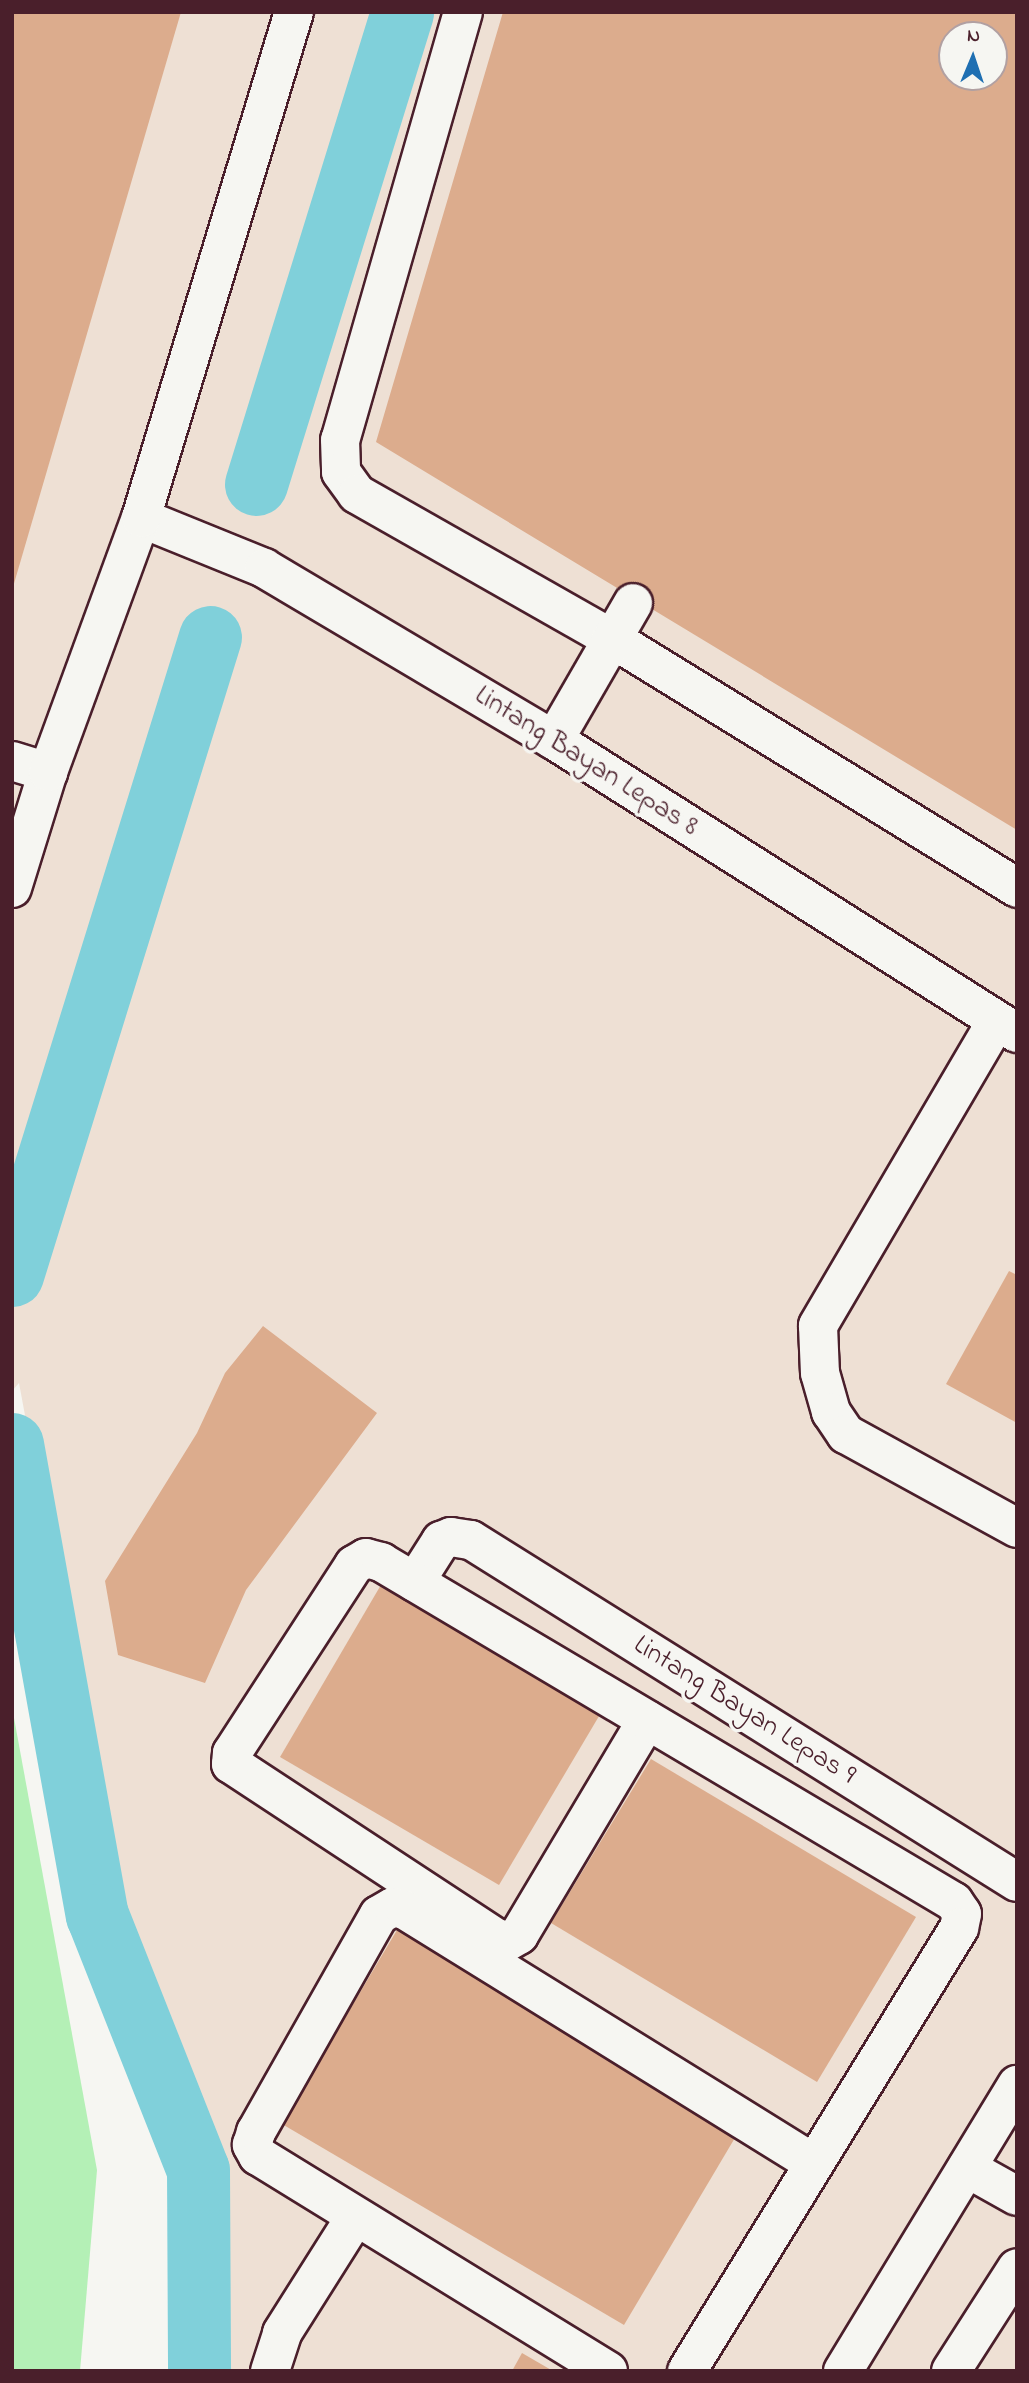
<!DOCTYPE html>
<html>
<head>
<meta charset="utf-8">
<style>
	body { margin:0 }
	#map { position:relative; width:1029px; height:2383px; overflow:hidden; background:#f6f6f2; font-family:"Indie Flower",sans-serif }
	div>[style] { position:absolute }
	.built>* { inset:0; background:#eee0d4 }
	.green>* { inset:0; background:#b4f0b6 }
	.river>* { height:63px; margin:-31.5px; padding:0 31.5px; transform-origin:31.5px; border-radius:31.5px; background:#80d0da }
	.building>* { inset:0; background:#dcac8d }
	.roads { filter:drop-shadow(2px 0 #4a1f2b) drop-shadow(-2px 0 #4a1f2b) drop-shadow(0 2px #4a1f2b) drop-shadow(0 -2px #4a1f2b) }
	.minor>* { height:38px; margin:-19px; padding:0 19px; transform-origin:19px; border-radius:19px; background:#f6f6f2 }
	span { translate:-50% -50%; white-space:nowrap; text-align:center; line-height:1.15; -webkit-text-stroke:7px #f6f6f2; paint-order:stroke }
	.street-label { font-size:28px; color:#4a1f2b }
	.frame { position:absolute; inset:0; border:14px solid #4a1f2b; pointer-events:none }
	.north { position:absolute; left:938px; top:21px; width:70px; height:70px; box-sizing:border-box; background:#f6f6f2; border:2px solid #b1a0a2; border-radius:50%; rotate:2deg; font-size:19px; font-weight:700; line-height:28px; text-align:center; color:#4a1f2b }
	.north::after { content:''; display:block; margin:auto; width:24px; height:32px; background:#1f6fb2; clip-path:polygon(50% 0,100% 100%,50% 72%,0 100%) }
</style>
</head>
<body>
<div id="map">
	<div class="built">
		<div style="clip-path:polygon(evenodd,12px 12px,1017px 12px,1017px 2371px,227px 2371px,228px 2178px,117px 1911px,19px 1383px,12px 1391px,12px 12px,952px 35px,994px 35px,994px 77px,952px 77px,952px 35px)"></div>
	</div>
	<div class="green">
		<div style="clip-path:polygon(12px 1707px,97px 2170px,80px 2371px,12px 2371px)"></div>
	</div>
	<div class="river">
		<div style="left:256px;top:484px;width:494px;rotate:-72.8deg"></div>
		<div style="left:12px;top:1275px;width:668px;rotate:-72.76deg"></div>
		<div style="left:12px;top:1444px;width:479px;rotate:79.8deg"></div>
		<div style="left:97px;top:1915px;width:274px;rotate:68.4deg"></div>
		<div style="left:198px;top:2170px;width:201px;rotate:89.7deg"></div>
	</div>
	<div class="building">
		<div style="clip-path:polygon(12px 12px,181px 12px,13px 587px,12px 587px)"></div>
		<div style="clip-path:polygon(evenodd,503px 12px,1017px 12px,1017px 830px,376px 442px,503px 12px,952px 35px,994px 35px,994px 77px,952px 77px,952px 35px)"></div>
		<div style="clip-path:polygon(1009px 1271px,1017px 1275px,1017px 1423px,946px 1384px)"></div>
		<div style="clip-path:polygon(263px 1326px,377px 1413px,246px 1590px,205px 1683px,118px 1655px,105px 1581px,197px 1433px,225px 1373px)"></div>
		<div style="clip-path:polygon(385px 1578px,605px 1706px,499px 1885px,280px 1757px)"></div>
		<div style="clip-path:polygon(651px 1759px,916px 1917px,817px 2082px,551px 1923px)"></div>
		<div style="clip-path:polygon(397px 1930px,739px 2131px,624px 2325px,282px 2124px)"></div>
		<div style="clip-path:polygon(522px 2353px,553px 2371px,512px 2371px)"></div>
	</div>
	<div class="roads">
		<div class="minor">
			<div style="left:463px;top:12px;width:445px;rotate:106deg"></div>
			<div style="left:340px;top:440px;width:32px;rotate:88deg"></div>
			<div style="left:341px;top:472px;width:27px;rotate:54deg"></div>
			<div style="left:357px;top:494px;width:292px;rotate:29.6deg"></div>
			<div style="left:611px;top:638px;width:477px;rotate:31.6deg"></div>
			<div style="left:141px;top:518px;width:133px;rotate:22.1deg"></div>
			<div style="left:264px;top:568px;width:337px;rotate:30.7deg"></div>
			<div style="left:554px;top:740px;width:548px;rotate:32.33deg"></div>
			<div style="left:554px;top:740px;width:158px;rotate:-60deg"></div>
			<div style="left:12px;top:761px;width:38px;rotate:17deg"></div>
			<div style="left:12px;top:888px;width:121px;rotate:-72.8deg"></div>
			<div style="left:48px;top:772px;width:270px;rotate:-69.9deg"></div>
			<div style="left:141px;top:518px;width:529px;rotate:-73.18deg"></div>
			<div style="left:996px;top:1022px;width:352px;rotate:120.4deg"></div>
			<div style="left:818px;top:1326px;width:47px;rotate:87.6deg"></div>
			<div style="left:820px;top:1373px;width:41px;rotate:74.2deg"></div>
			<div style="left:831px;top:1412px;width:27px;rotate:56deg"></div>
			<div style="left:846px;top:1434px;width:195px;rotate:28.8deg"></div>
			<div style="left:415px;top:1582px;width:49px;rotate:-57.6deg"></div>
			<div style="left:441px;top:1541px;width:11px;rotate:-22deg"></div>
			<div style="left:451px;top:1537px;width:20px;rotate:9deg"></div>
			<div style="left:471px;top:1540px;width:644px;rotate:32.06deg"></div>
			<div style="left:647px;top:1720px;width:250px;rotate:120.8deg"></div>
			<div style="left:519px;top:1935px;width:13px;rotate:151deg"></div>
			<div style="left:508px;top:1941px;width:12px;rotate:-166deg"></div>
			<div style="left:496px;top:1938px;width:317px;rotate:-146.7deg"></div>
			<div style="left:231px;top:1764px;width:11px;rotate:-85deg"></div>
			<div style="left:232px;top:1753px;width:224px;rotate:-57deg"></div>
			<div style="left:354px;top:1565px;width:14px;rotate:-30deg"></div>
			<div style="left:366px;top:1558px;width:16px;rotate:15deg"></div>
			<div style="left:381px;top:1562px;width:666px;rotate:30.68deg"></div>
			<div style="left:954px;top:1902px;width:14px;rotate:56deg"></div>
			<div style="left:962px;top:1914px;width:14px;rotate:102deg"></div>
			<div style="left:959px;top:1928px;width:520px;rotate:121.55deg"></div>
			<div style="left:967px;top:2168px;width:57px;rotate:29.2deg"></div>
			<div style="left:270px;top:2371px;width:40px;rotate:-72deg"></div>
			<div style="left:282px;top:2333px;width:135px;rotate:-57.7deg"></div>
			<div style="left:608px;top:2371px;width:411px;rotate:-148.4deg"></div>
			<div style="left:258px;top:2156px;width:13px;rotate:-119deg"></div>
			<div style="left:252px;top:2145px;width:14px;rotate:-73deg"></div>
			<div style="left:256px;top:2132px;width:249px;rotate:-60.5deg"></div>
			<div style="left:379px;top:1915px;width:16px;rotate:-30deg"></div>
			<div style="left:393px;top:1907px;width:12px;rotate:14deg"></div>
			<div style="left:405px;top:1910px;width:480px;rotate:31.8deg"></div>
			<div style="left:843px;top:2371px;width:335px;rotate:-58.7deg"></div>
			<div style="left:951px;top:2371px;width:122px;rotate:-57.3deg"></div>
		</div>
	</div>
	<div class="street-label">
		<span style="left:586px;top:762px;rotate:32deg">Lintang Bayan Lepas 8</span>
		<span style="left:744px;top:1711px;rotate:32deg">Lintang Bayan Lepas 9</span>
	</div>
	<div class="frame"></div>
	<div class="north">N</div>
</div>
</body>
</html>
